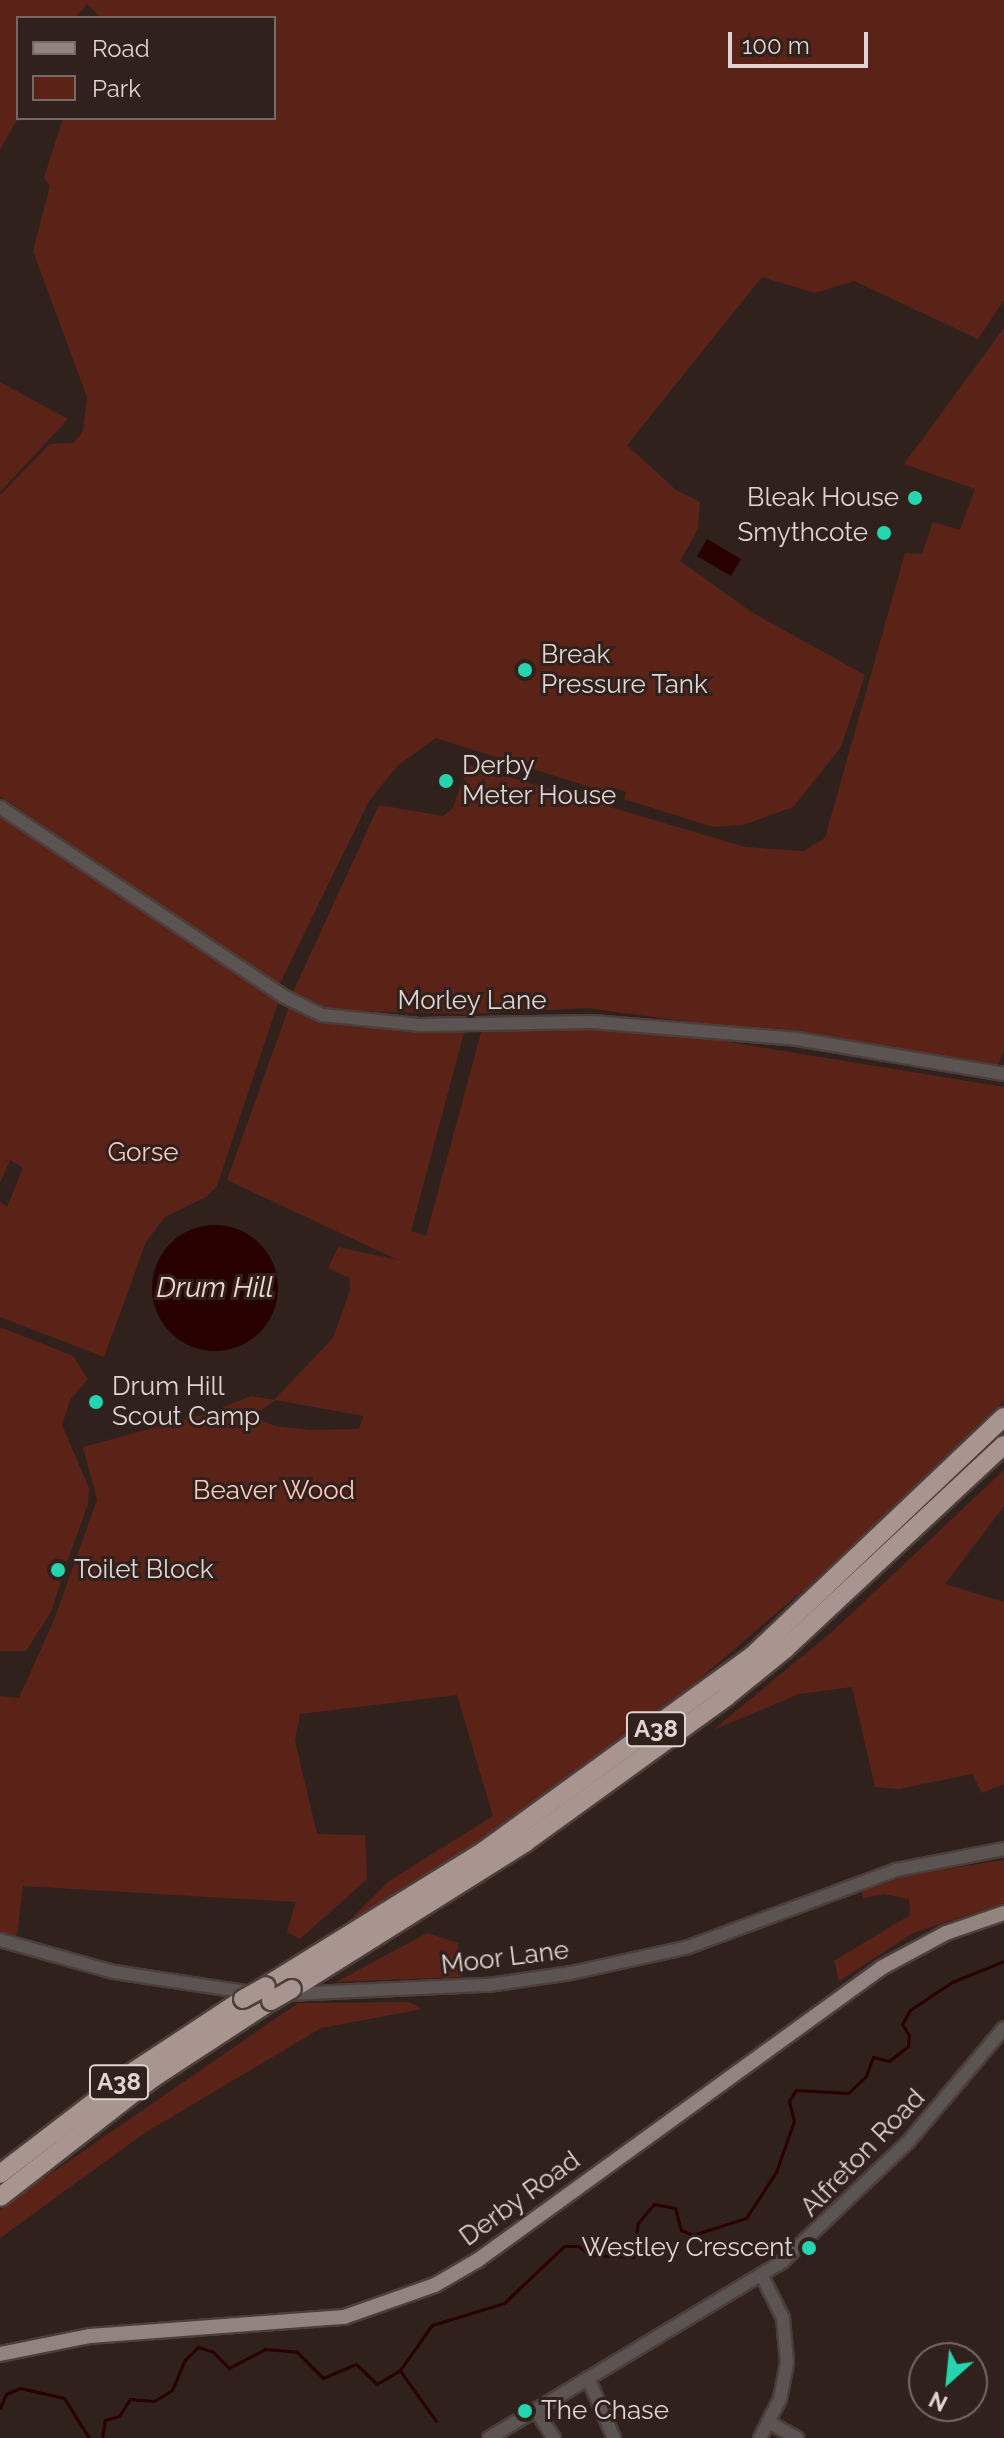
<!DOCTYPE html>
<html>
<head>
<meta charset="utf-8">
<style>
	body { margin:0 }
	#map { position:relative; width:1004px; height:2438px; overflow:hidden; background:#30211d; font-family:Raleway,sans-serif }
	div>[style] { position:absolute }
	.green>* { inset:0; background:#5b2318 }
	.water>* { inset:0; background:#290000 }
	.round { border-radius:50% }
	.stream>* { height:3px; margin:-1.5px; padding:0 1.5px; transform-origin:1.5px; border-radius:1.5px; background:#290000 }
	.roads { filter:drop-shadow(2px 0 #4c3e3a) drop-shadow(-2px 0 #4c3e3a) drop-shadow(0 2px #4c3e3a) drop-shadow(0 -2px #4c3e3a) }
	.minor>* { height:12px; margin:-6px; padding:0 6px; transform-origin:6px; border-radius:6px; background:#5c5452 }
	.major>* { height:14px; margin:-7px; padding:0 7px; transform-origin:7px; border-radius:7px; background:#93837f }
	.highway>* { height:18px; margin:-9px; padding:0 9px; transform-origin:9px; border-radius:9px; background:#a99590 }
	.bridges { filter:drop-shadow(2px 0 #4c3e3a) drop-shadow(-2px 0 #4c3e3a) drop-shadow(0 2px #4c3e3a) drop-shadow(0 -2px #4c3e3a) }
	.highway-bridge>* { height:18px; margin:-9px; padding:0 9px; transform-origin:9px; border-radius:9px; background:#a99590 }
	.dots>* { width:22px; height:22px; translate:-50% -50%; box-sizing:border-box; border:4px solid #30211d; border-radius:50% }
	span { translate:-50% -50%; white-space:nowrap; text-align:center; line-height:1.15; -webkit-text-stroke:6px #30211d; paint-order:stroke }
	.shield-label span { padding:2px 6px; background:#30211d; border:2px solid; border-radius:6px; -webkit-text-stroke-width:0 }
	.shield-label { font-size:24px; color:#dfd4d2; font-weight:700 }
	.poi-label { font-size:26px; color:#dfd4d2 }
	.right { translate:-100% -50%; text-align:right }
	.left { translate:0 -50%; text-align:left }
	.street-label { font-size:26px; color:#dfd4d2 }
	.park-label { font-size:26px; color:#fdc7bb }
	.water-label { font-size:28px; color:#f3d8d1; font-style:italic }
	.legend { position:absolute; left:16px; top:16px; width:260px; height:104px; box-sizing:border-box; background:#30211d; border:2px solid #766965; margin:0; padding:10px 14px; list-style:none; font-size:24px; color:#dfd4d2 }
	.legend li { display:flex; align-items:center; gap:16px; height:40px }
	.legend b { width:40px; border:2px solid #766965 }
	.north { position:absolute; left:908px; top:2342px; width:80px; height:80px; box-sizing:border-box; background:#30211d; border:2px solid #766965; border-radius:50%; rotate:207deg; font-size:22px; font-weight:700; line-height:32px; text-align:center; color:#dfd4d2 }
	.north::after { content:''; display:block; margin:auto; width:28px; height:36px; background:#25d5ae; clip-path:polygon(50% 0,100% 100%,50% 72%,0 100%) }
	.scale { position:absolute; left:728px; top:32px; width:140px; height:36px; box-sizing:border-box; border:4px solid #dfd4d2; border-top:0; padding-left:10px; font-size:24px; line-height:28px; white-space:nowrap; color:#dfd4d2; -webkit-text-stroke:6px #30211d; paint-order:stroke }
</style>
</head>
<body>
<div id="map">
	<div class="green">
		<div style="clip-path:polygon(0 0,1004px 0,1004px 300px,978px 339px,854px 281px,815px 293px,762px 277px,627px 445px,676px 490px,700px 502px,698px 529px,680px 561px,753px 613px,865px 675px,841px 747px,793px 807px,743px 825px,713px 827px,624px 799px,626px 792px,615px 788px,612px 794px,436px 738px,397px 766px,369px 801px,279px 985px,0 796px,0 495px,50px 444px,74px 443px,83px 431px,87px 397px,33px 251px,50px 186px,44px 178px,63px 118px,274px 118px,274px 18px,101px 18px,87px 4px,75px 18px,18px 18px,18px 118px,37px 118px,16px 121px,0 150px)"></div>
		<div style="clip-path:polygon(1004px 328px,1004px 1051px,998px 1065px,588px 1008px,465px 1014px,360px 1011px,325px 1007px,293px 992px,379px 805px,443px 816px,453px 808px,468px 765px,745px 847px,804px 851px,825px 838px,905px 553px,922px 554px,933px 522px,960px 530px,975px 489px,904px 464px)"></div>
		<div style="clip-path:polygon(0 382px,68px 419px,0 492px)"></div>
		<div style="clip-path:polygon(0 815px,278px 1003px,217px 1186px,206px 1197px,165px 1217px,146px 1242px,104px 1357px,0 1317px,0 1202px,7px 1207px,23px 1168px,10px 1160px,0 1183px)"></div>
		<div style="clip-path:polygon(evenodd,289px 1007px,334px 1025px,465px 1029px,411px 1231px,426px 1236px,482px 1029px,579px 1025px,710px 1039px,1004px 1087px,1004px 1401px,849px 1551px,612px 1754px,500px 1834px,335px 1935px,389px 1881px,493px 1816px,457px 1695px,300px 1714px,295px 1741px,317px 1834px,365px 1835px,367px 1879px,300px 1939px,287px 1932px,296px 1902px,23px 1886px,16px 1940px,0 1936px,0 1696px,19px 1698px,54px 1620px,97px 1500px,83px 1447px,209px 1413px,251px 1396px,274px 1400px,333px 1338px,350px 1290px,350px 1278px,328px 1268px,338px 1247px,398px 1260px,227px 1180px,289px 1007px,276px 1400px,363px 1416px,359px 1429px,311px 1430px,275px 1426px,251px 1416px,276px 1400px)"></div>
		<div style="clip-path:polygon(0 1327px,73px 1356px,88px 1379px,70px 1400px,62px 1425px,89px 1488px,88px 1504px,67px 1562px,54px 1558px,50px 1570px,63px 1575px,51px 1612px,26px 1651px,0 1651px)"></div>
		<div style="clip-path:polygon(1004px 1470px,1004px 1506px,945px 1584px,1004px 1602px,1004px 1784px,982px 1793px,972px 1774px,899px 1789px,875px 1787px,852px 1687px,799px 1694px,713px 1730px,833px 1631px)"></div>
		<div style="clip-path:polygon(1004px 1860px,1004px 1903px,913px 1933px,839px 1981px,834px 1961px,910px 1915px,909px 1899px,884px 1894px,863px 1898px,862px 1892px,908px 1875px)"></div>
		<div style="clip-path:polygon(427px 1933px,458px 1943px,461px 1977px,336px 1982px)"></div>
		<div style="clip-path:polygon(409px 2002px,422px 2009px,321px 2028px,143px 2134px,0 2238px,0 2211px,11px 2201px,298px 2003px)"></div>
	</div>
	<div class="water">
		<div style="clip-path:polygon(707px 539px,741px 559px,731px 576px,697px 556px)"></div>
		<div class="round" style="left:152px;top:1225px;width:126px;height:126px"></div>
	</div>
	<div class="stream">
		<div style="left:401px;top:2372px;width:60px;rotate:54.5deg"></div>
		<div style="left:0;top:2408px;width:15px;rotate:-67deg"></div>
		<div style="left:6px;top:2394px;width:15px;rotate:-23deg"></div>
		<div style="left:20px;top:2388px;width:45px;rotate:12.8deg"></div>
		<div style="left:64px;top:2398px;width:47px;rotate:58deg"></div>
		<div style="left:102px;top:2438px;width:18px;rotate:-81deg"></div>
		<div style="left:105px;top:2420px;width:15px;rotate:-16deg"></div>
		<div style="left:119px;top:2416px;width:20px;rotate:-57deg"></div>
		<div style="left:130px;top:2399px;width:24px;rotate:5deg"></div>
		<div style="left:154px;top:2401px;width:21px;rotate:-31deg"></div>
		<div style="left:172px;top:2390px;width:33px;rotate:-67deg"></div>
		<div style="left:185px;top:2360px;width:18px;rotate:-45deg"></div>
		<div style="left:198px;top:2347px;width:16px;rotate:18deg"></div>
		<div style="left:213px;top:2352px;width:23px;rotate:45deg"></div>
		<div style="left:229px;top:2368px;width:41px;rotate:-27.8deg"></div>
		<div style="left:265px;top:2349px;width:32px;rotate:5deg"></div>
		<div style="left:297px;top:2352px;width:37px;rotate:45deg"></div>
		<div style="left:323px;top:2378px;width:36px;rotate:-23deg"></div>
		<div style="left:356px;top:2364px;width:29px;rotate:44deg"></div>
		<div style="left:377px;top:2384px;width:27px;rotate:-31deg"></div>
		<div style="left:400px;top:2370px;width:55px;rotate:-54.6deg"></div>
		<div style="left:432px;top:2325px;width:75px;rotate:-17deg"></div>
		<div style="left:504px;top:2303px;width:83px;rotate:-43.5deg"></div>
		<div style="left:564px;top:2246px;width:14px"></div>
		<div style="left:578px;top:2246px;width:16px;rotate:35deg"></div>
		<div style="left:591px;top:2255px;width:42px;rotate:2.7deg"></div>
		<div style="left:633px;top:2257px;width:34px;rotate:-82deg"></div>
		<div style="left:638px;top:2223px;width:25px;rotate:-50deg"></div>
		<div style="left:654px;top:2204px;width:21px;rotate:11deg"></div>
		<div style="left:675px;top:2208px;width:23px;rotate:75deg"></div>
		<div style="left:681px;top:2230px;width:13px;rotate:23deg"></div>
		<div style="left:693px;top:2235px;width:56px;rotate:-17.8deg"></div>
		<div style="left:746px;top:2218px;width:55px;rotate:-56.9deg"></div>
		<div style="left:776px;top:2172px;width:54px;rotate:-70.6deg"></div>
		<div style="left:794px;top:2121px;width:21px;rotate:-104deg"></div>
		<div style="left:789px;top:2101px;width:13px;rotate:-58deg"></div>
		<div style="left:796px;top:2090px;width:52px;rotate:3.3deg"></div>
		<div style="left:848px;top:2093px;width:25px;rotate:-43deg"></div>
		<div style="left:866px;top:2076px;width:20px;rotate:-70deg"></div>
		<div style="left:873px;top:2057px;width:16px;rotate:14deg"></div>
		<div style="left:889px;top:2061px;width:24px;rotate:-38deg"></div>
		<div style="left:908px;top:2046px;width:11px;rotate:-85deg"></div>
		<div style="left:909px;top:2035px;width:13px;rotate:-122deg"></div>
		<div style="left:902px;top:2024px;width:16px;rotate:-60deg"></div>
		<div style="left:910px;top:2010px;width:50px;rotate:-33.7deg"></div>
		<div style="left:952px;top:1982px;width:56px;rotate:-22deg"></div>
	</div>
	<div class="roads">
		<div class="minor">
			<div style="left:0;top:807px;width:340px;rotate:33.7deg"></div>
			<div style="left:283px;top:996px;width:43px;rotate:26deg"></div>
			<div style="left:322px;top:1015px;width:100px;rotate:5.8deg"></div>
			<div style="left:421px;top:1025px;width:171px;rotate:-1deg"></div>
			<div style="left:592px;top:1022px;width:206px;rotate:4.7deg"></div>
			<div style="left:797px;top:1039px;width:210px;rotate:9.6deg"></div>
			<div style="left:0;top:1940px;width:118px;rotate:15.7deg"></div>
			<div style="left:114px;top:1972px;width:141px;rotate:8.6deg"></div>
			<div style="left:287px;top:1994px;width:202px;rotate:-2.6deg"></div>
			<div style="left:489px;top:1985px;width:83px;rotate:-8.3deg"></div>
			<div style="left:571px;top:1973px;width:120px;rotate:-12.5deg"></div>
			<div style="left:688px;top:1947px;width:222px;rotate:-20.3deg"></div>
			<div style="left:896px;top:1870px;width:110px;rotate:-11deg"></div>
			<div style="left:588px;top:2378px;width:65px;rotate:66.6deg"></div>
			<div style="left:535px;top:2409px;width:35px;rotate:57deg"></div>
			<div style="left:770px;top:2423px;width:31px;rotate:29deg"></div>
			<div style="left:489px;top:2438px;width:343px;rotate:-31deg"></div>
			<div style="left:783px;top:2261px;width:173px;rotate:-43.6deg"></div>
			<div style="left:908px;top:2142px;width:149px;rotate:-49.9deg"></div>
			<div style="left:760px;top:2438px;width:44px;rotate:-62.9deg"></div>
			<div style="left:780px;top:2399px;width:38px;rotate:-79deg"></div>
			<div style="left:787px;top:2362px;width:44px;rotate:-95.2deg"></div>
			<div style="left:783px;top:2318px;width:49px;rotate:-116.6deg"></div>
		</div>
		<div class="major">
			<div style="left:0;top:2354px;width:92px;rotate:-11.3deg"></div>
			<div style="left:90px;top:2336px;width:255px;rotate:-4.3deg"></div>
			<div style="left:344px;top:2317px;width:96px;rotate:-19.4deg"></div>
			<div style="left:435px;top:2285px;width:50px;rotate:-30.2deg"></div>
			<div style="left:478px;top:2260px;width:498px;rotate:-35.9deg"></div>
			<div style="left:881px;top:1968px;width:74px;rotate:-28.3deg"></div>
			<div style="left:946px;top:1933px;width:61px;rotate:-19deg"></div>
		</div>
		<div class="highway">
			<div style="left:266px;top:1986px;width:258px;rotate:-31.8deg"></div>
			<div style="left:485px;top:1850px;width:331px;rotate:-36deg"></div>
			<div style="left:753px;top:1655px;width:346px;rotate:-43.5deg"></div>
			<div style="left:292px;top:1989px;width:276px;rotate:-32.1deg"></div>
			<div style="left:526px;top:1842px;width:247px;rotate:-35.9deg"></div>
			<div style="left:726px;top:1697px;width:76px;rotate:-39.1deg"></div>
			<div style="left:785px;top:1649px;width:299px;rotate:-43deg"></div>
			<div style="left:0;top:2174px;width:169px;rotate:-37.5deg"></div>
			<div style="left:134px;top:2071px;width:131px;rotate:-33.4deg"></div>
			<div style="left:0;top:2197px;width:194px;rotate:-37.9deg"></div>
			<div style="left:153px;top:2078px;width:141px;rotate:-33.1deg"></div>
		</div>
	</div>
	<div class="bridges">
		<div class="highway-bridge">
			<div style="left:243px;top:1999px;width:26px;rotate:-29deg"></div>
			<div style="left:271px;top:2001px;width:24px;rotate:-30deg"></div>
		</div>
	</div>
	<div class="dots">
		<div style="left:915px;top:498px;background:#25d5ae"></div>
		<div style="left:884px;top:533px;background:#25d5ae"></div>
		<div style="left:525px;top:670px;background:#25d5ae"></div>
		<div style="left:446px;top:781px;background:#25d5ae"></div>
		<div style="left:96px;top:1402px;background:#25d5ae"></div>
		<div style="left:58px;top:1570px;background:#25d5ae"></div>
		<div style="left:809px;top:2248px;background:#25d5ae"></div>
		<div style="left:525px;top:2411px;background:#25d5ae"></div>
	</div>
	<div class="shield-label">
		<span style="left:656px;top:1729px">A38</span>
		<span style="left:119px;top:2082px">A38</span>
	</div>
	<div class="poi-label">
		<span class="right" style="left:899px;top:498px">Bleak House</span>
		<span class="right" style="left:868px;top:533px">Smythcote</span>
		<span class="left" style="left:541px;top:670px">Break<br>Pressure Tank</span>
		<span class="left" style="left:462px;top:781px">Derby<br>Meter House</span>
		<span class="left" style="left:112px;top:1402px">Drum Hill<br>Scout Camp</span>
		<span class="left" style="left:74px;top:1570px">Toilet Block</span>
		<span class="right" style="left:793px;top:2248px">Westley Crescent</span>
		<span class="left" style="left:541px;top:2411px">The Chase</span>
	</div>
	<div class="street-label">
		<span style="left:472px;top:1001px">Morley Lane</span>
		<span style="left:505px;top:1958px;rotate:-7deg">Moor Lane</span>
		<span style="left:863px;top:2153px;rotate:-46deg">Alfreton Road</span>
		<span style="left:520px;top:2199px;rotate:-36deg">Derby Road</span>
	</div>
	<div class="park-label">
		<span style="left:143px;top:1153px">Gorse</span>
		<span style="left:274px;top:1491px">Beaver Wood</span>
	</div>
	<div class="water-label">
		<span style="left:215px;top:1288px">Drum Hill</span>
	</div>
	<ul class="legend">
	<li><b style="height:10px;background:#93837f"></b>Road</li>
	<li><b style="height:22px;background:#5b2318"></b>Park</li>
	</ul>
	<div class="north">N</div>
	<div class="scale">100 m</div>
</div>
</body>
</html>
